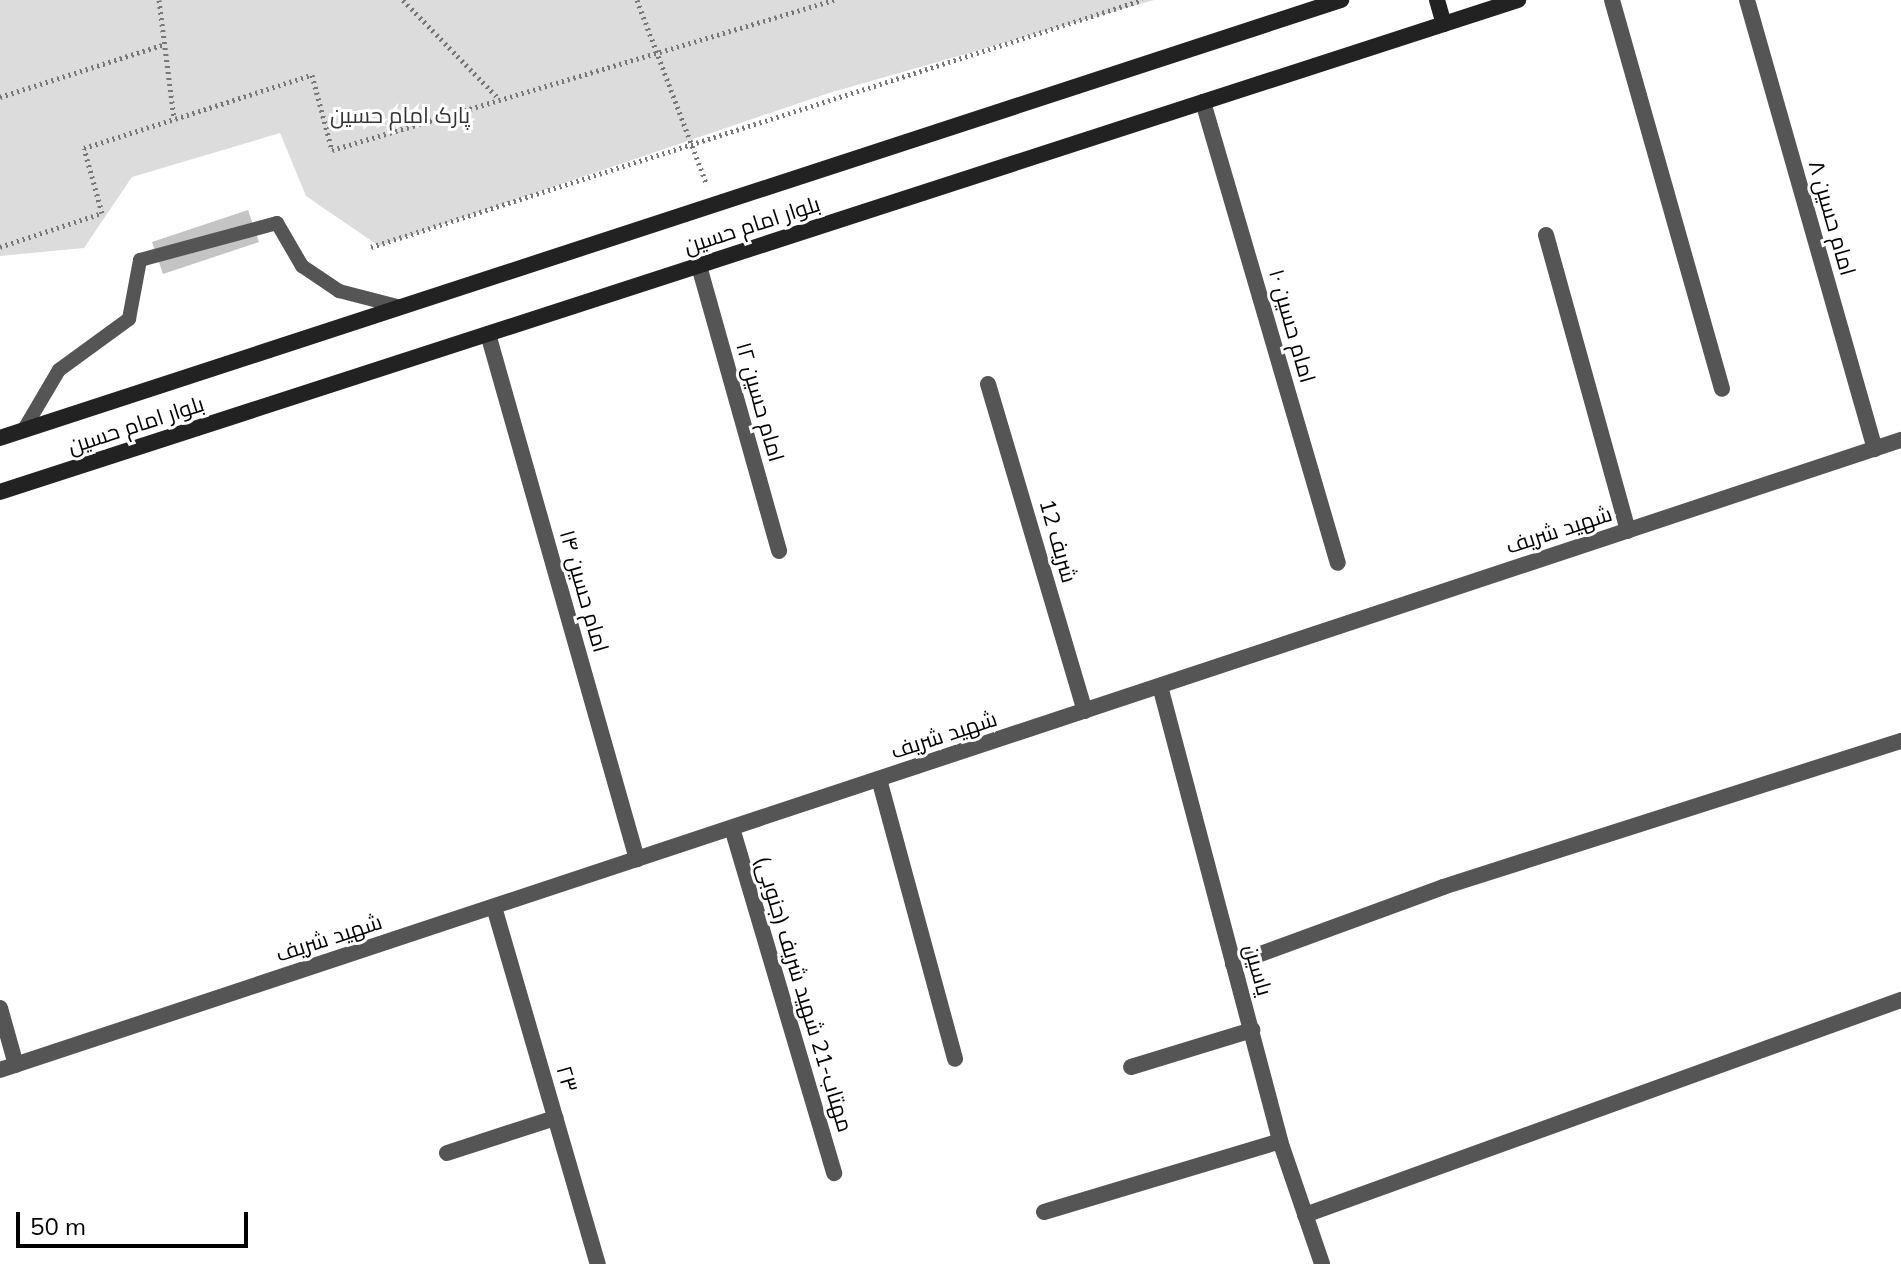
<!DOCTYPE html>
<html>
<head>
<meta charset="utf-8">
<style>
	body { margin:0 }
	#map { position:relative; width:1901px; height:1264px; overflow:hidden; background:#fff; font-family:Mulish,Cairo,sans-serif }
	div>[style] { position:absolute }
	.green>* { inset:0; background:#dcdcdc }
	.building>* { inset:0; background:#c4c4c4 }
	.path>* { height:5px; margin-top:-2.5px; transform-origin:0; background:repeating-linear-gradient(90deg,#777 0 2px,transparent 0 6px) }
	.service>* { height:14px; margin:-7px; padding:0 7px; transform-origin:7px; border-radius:7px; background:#555 }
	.minor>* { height:16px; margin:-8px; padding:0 8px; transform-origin:8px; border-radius:8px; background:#555 }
	.secondary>* { height:16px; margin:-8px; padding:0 8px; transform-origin:8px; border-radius:8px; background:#222 }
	span { translate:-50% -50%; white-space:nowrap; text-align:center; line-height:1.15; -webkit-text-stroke:6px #fff; paint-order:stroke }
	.park-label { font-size:22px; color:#333 }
	.street-label { font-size:22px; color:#000 }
	.scale { position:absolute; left:16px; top:1212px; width:232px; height:36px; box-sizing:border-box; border:4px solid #000; border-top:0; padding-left:10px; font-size:24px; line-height:28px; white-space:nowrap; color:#000; -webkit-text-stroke:6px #fff; paint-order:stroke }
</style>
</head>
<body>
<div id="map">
	<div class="green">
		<div style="clip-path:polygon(0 0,1154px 0,829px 93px,379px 246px,306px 196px,280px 133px,132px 177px,84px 248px,0 256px)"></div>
	</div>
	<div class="building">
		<div style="clip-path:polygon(248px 210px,259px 242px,163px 274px,152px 242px)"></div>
	</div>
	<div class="path">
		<div style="left:159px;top:0;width:120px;rotate:82.8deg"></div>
		<div style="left:403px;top:0;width:138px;rotate:45.9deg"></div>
		<div style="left:637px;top:0;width:198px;rotate:69.3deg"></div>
		<div style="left:0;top:97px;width:173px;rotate:-17.8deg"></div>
		<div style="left:0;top:247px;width:108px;rotate:-18.4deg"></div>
		<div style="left:102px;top:213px;width:67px;rotate:-105.5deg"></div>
		<div style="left:84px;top:148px;width:239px;rotate:-17.8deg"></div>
		<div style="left:312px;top:75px;width:78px;rotate:75.1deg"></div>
		<div style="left:332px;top:150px;width:524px;rotate:-16.64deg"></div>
		<div style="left:371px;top:247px;width:810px;rotate:-17.76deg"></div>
	</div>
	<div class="service">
		<div style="left:23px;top:431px;width:71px;rotate:-59.5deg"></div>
		<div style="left:59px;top:370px;width:87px;rotate:-36.1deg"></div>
		<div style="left:129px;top:319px;width:60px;rotate:-79.4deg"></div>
		<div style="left:140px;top:260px;width:142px;rotate:-15.1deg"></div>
		<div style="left:277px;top:223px;width:50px;rotate:59.8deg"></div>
		<div style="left:302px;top:266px;width:45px;rotate:34deg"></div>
		<div style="left:339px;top:291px;width:64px;rotate:14.5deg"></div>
	</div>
	<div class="minor">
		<div style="left:1612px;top:0;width:404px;rotate:74.2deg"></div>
		<div style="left:1747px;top:0;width:467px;rotate:74.1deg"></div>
		<div style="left:1203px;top:102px;width:480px;rotate:73.7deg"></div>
		<div style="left:1546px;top:235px;width:307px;rotate:74.5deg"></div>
		<div style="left:699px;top:266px;width:296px;rotate:74.3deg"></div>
		<div style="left:488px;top:334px;width:546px;rotate:74.16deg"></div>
		<div style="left:988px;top:384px;width:341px;rotate:73.5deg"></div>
		<div style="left:1160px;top:686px;width:471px;rotate:75.2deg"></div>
		<div style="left:1280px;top:1141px;width:130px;rotate:71.1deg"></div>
		<div style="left:879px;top:779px;width:290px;rotate:74.8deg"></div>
		<div style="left:732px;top:828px;width:360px;rotate:73.5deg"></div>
		<div style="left:494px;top:907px;width:372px;rotate:73.8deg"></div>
		<div style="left:1233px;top:964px;width:224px;rotate:-20.1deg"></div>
		<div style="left:1443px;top:887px;width:481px;rotate:-17.7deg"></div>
		<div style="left:0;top:1008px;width:59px;rotate:74.3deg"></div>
		<div style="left:1131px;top:1067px;width:127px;rotate:-17deg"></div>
		<div style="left:0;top:1070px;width:2003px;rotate:-18.34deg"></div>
		<div style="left:447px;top:1153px;width:114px;rotate:-18deg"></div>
		<div style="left:1044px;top:1212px;width:246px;rotate:-16.7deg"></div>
		<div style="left:1305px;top:1215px;width:634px;rotate:-19.84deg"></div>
	</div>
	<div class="secondary">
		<div style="left:1437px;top:0;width:25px;rotate:74deg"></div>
		<div style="left:0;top:438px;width:1411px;rotate:-18.09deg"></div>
		<div style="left:0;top:492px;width:1596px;rotate:-17.96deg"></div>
	</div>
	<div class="park-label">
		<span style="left:400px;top:116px">پارک امام حسین</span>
	</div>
	<div class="street-label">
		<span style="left:1832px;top:218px;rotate:74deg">امام حسین ۸</span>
		<span style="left:752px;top:225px;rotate:-18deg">بلوار امام حسین</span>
		<span style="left:1292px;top:326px;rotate:74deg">امام حسین ۱۰</span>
		<span style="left:760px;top:402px;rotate:74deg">امام حسین ۱۲</span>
		<span style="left:136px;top:425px;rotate:-18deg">بلوار امام حسین</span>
		<span style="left:1559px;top:530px;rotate:-18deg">شهید شریف</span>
		<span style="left:1058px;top:541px;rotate:74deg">شریف 12</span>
		<span style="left:584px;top:591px;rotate:74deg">امام حسین ۱۴</span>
		<span style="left:944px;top:735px;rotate:-18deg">شهید شریف</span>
		<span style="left:329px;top:938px;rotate:-18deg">شهید شریف</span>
		<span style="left:1258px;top:970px;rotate:74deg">یاسین</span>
		<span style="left:804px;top:994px;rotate:73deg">مهتاب-21 شهید شریف (جنوبی)</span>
		<span style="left:567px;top:1079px;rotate:74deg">۲۳</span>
	</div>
	<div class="scale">50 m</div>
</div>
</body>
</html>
